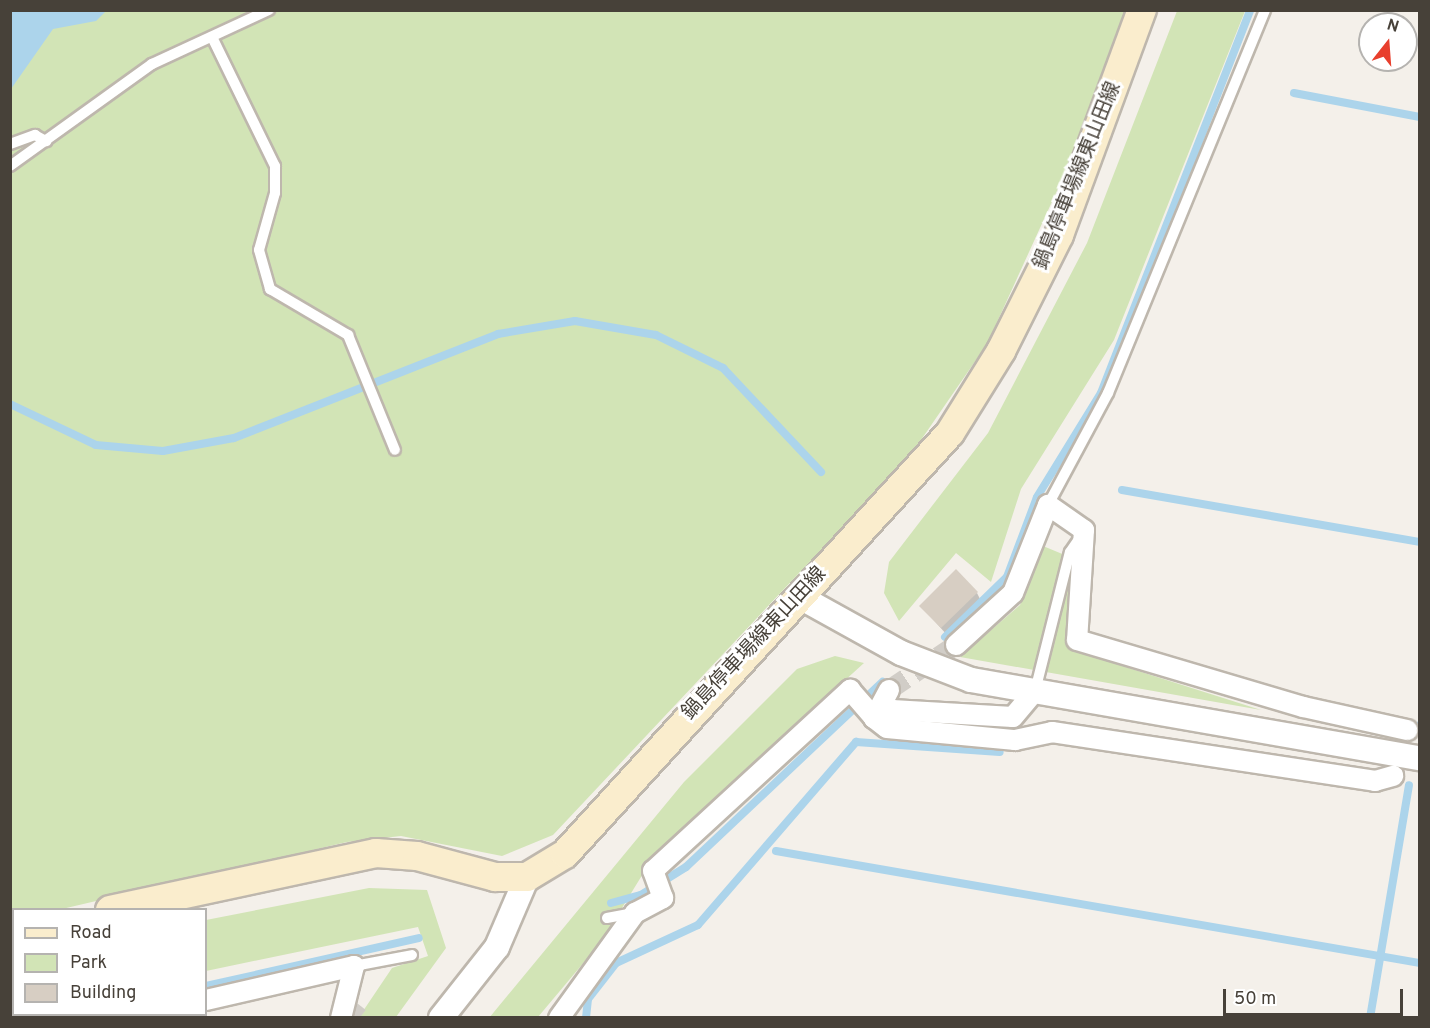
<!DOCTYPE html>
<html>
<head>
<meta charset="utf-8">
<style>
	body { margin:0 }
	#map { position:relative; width:1430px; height:1028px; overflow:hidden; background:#f4f0ea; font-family:Overpass,"Noto Sans JP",sans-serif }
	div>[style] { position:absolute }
	.green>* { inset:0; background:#d2e4b6 }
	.water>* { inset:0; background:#acd4eb }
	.shadow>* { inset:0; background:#0003 }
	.stream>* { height:8px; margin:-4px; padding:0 4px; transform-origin:4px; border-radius:4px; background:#acd4eb }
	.building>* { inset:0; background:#d7cec3 }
	.minor-tunnel>* { height:20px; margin-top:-10px; transform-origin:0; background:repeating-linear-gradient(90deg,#d1cdc7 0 20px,transparent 0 30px) }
	.roads { filter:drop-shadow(2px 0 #beb7ad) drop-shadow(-2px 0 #beb7ad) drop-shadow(0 2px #beb7ad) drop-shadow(0 -2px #beb7ad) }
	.service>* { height:10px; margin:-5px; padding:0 5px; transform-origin:5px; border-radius:5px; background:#fff }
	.minor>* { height:20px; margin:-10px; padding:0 10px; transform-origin:10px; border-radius:10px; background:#fff }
	.tertiary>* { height:24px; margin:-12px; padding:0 12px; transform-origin:12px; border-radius:12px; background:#fff }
	.secondary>* { height:28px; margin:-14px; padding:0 14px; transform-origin:14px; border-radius:14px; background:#faedcd }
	span { translate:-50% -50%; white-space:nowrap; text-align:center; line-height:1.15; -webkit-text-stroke:6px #fff; paint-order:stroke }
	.street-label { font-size:20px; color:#474139 }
	.frame { position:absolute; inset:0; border:12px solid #474139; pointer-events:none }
	.legend { position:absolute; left:12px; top:908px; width:195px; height:108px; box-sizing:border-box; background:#fff; border:2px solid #b5b3b0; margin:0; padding:8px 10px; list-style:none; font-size:18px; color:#474139 }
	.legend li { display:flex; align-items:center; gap:12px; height:30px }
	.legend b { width:30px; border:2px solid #b5b3b0 }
	.north { position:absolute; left:1358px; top:12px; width:60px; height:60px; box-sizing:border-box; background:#fff; border:2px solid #b5b3b0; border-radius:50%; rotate:17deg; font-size:16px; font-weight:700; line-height:24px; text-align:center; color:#474139 }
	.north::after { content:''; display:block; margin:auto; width:21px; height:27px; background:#e83f2d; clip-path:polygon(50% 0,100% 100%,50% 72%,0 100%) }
	.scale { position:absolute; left:1223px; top:989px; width:180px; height:27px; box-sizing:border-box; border:3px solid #474139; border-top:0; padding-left:8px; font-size:18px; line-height:21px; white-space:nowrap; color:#474139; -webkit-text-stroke:4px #fff; paint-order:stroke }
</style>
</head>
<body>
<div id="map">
	<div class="green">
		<div style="clip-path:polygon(11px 11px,1127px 11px,1061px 182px,987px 344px,912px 453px,553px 835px,502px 856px,401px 836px,347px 842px,62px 909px,14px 910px,11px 924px)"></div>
		<div style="clip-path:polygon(1177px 11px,1245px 11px,1114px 340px,1021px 489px,991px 582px,956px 553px,899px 621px,884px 593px,889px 562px,988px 433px,1087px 243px)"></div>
		<div style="clip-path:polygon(1043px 546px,1072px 558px,1072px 650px,1261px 710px,960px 657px,1020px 605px)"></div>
		<div style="clip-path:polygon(835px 656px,864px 663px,657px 851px,601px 942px,538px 1017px,489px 1018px,684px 782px,797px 669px)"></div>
		<div style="clip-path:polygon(369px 888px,427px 890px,446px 948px,396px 1017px,359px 1017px,392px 968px,428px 956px,418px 927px,206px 971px,206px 920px)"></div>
	</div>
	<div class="water">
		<div style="clip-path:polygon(11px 10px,106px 10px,106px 11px,96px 21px,53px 29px,11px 89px)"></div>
	</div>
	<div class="shadow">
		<div style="clip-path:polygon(977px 593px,981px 601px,947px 635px,921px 606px)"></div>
	</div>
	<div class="stream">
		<div style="left:1294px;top:93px;width:128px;rotate:10.8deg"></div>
		<div style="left:10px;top:404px;width:95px;rotate:25.5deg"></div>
		<div style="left:96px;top:445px;width:67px;rotate:5.1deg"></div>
		<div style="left:163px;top:451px;width:72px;rotate:-10.4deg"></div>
		<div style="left:234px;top:438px;width:284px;rotate:-21.5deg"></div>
		<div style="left:498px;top:334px;width:78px;rotate:-9.6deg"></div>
		<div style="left:575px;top:321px;width:82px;rotate:9.8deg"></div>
		<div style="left:656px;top:335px;width:75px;rotate:26.2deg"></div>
		<div style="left:723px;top:368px;width:143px;rotate:46.7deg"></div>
		<div style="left:1122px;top:490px;width:303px;rotate:9.9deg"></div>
		<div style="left:945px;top:637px;width:86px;rotate:-44.1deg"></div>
		<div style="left:1007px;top:577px;width:85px;rotate:-69.4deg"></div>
		<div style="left:1037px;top:497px;width:122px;rotate:-58.4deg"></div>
		<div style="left:1101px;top:393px;width:411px;rotate:-68.7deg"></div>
		<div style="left:1420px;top:725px;width:7px;rotate:90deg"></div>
		<div style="left:776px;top:851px;width:654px;rotate:9.87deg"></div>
		<div style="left:611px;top:903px;width:31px;rotate:-15deg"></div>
		<div style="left:641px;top:895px;width:53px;rotate:-31.9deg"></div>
		<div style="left:686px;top:867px;width:270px;rotate:-43.3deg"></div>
		<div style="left:206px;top:986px;width:218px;rotate:-12.7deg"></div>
		<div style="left:76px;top:1018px;width:10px;rotate:-24deg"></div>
		<div style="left:586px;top:1018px;width:19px;rotate:-84deg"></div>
		<div style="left:588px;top:999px;width:46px;rotate:-52.1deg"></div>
		<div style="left:616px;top:963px;width:90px;rotate:-24.9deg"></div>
		<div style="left:698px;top:925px;width:242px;rotate:-49.2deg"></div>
		<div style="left:856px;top:742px;width:144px;rotate:4deg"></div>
		<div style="left:1370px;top:1018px;width:236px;rotate:-80.5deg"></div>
	</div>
	<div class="building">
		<div style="clip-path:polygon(956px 569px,978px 592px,941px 628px,919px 606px)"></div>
	</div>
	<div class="minor-tunnel">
		<div style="left:889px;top:690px;width:81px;rotate:-33.9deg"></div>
		<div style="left:347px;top:1008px;width:16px;rotate:38deg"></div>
	</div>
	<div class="roads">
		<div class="service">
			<div style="left:212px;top:37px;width:144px;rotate:64deg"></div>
			<div style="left:275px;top:166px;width:27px;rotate:90deg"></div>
			<div style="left:275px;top:193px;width:59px;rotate:105.7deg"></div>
			<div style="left:259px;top:250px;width:41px;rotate:74.2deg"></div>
			<div style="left:270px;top:289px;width:91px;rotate:30.5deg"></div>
			<div style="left:348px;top:335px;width:124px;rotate:67.8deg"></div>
			<div style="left:10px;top:144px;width:27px;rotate:-20deg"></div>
			<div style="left:35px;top:135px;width:13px;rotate:29deg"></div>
			<div style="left:10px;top:166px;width:175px;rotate:-35.7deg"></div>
			<div style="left:152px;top:64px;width:129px;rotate:-24.8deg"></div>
			<div style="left:1048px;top:505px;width:127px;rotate:-61.8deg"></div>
			<div style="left:1108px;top:393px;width:414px;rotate:-67.7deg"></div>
			<div style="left:1035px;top:691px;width:143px;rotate:-75.9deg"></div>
			<div style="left:1070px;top:552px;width:19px;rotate:-55deg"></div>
			<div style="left:607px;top:918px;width:26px;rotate:-11deg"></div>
			<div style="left:354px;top:966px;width:59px;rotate:-10.7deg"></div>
		</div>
		<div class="minor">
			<div style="left:956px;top:645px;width:77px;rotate:-42.4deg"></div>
			<div style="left:1013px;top:593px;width:95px;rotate:-68.3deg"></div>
			<div style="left:1048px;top:505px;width:44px;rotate:34.8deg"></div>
			<div style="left:1084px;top:530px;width:110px;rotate:93.6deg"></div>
			<div style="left:1077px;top:640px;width:236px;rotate:16.5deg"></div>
			<div style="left:1303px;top:707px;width:107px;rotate:12.5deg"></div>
			<div style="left:889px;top:690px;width:32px;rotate:118deg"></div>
			<div style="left:874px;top:718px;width:16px;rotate:38deg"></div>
			<div style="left:887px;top:728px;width:129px;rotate:5.4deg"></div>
			<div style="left:1015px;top:740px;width:38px;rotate:-12deg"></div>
			<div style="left:1052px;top:732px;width:327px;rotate:8.6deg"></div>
			<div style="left:1375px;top:781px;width:19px;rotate:-16deg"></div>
			<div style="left:206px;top:1000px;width:152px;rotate:-12.9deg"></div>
			<div style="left:354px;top:966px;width:54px;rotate:104deg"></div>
			<div style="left:126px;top:1018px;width:14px;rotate:-17deg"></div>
			<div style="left:559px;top:1018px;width:130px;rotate:-54.1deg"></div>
			<div style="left:635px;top:913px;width:32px;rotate:-28deg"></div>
			<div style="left:663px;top:898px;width:29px;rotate:-110deg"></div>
			<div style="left:653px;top:871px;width:268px;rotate:-42.6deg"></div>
			<div style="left:850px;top:690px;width:37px;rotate:49deg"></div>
			<div style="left:874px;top:718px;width:20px;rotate:-24deg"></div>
			<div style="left:892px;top:710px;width:121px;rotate:3.3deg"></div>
			<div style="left:1013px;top:717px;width:34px;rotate:-50deg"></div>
		</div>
		<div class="tertiary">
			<div style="left:800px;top:597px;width:115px;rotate:29deg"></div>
			<div style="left:901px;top:653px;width:75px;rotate:21.1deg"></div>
			<div style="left:971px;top:680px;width:456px;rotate:9.9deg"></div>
			<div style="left:441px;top:1018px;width:90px;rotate:-51.7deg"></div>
			<div style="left:497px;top:947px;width:76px;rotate:-66.8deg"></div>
		</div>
		<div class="secondary">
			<div style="left:110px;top:910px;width:272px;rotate:-12.1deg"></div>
			<div style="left:376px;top:853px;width:41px;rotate:4.2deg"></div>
			<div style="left:417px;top:856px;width:81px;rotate:15.1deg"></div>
			<div style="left:495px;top:877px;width:32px"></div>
			<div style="left:527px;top:877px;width:44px;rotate:-31.2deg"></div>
			<div style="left:565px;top:854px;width:570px;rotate:-47.56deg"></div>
			<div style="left:950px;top:433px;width:97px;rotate:-58.1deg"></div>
			<div style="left:1001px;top:351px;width:130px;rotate:-63.4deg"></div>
			<div style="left:1059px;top:235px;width:240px;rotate:-69.8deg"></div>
			<div style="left:10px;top:941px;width:4px;rotate:-14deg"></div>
		</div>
	</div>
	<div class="street-label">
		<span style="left:1078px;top:176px;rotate:-68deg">鍋島停車場線東山田線</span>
		<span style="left:755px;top:644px;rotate:-47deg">鍋島停車場線東山田線</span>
	</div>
	<div class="frame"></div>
	<ul class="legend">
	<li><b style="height:8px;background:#faedcd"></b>Road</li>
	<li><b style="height:16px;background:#d2e4b6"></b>Park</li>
	<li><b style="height:16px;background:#d7cec3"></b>Building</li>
	</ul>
	<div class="north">N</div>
	<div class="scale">50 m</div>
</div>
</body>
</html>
